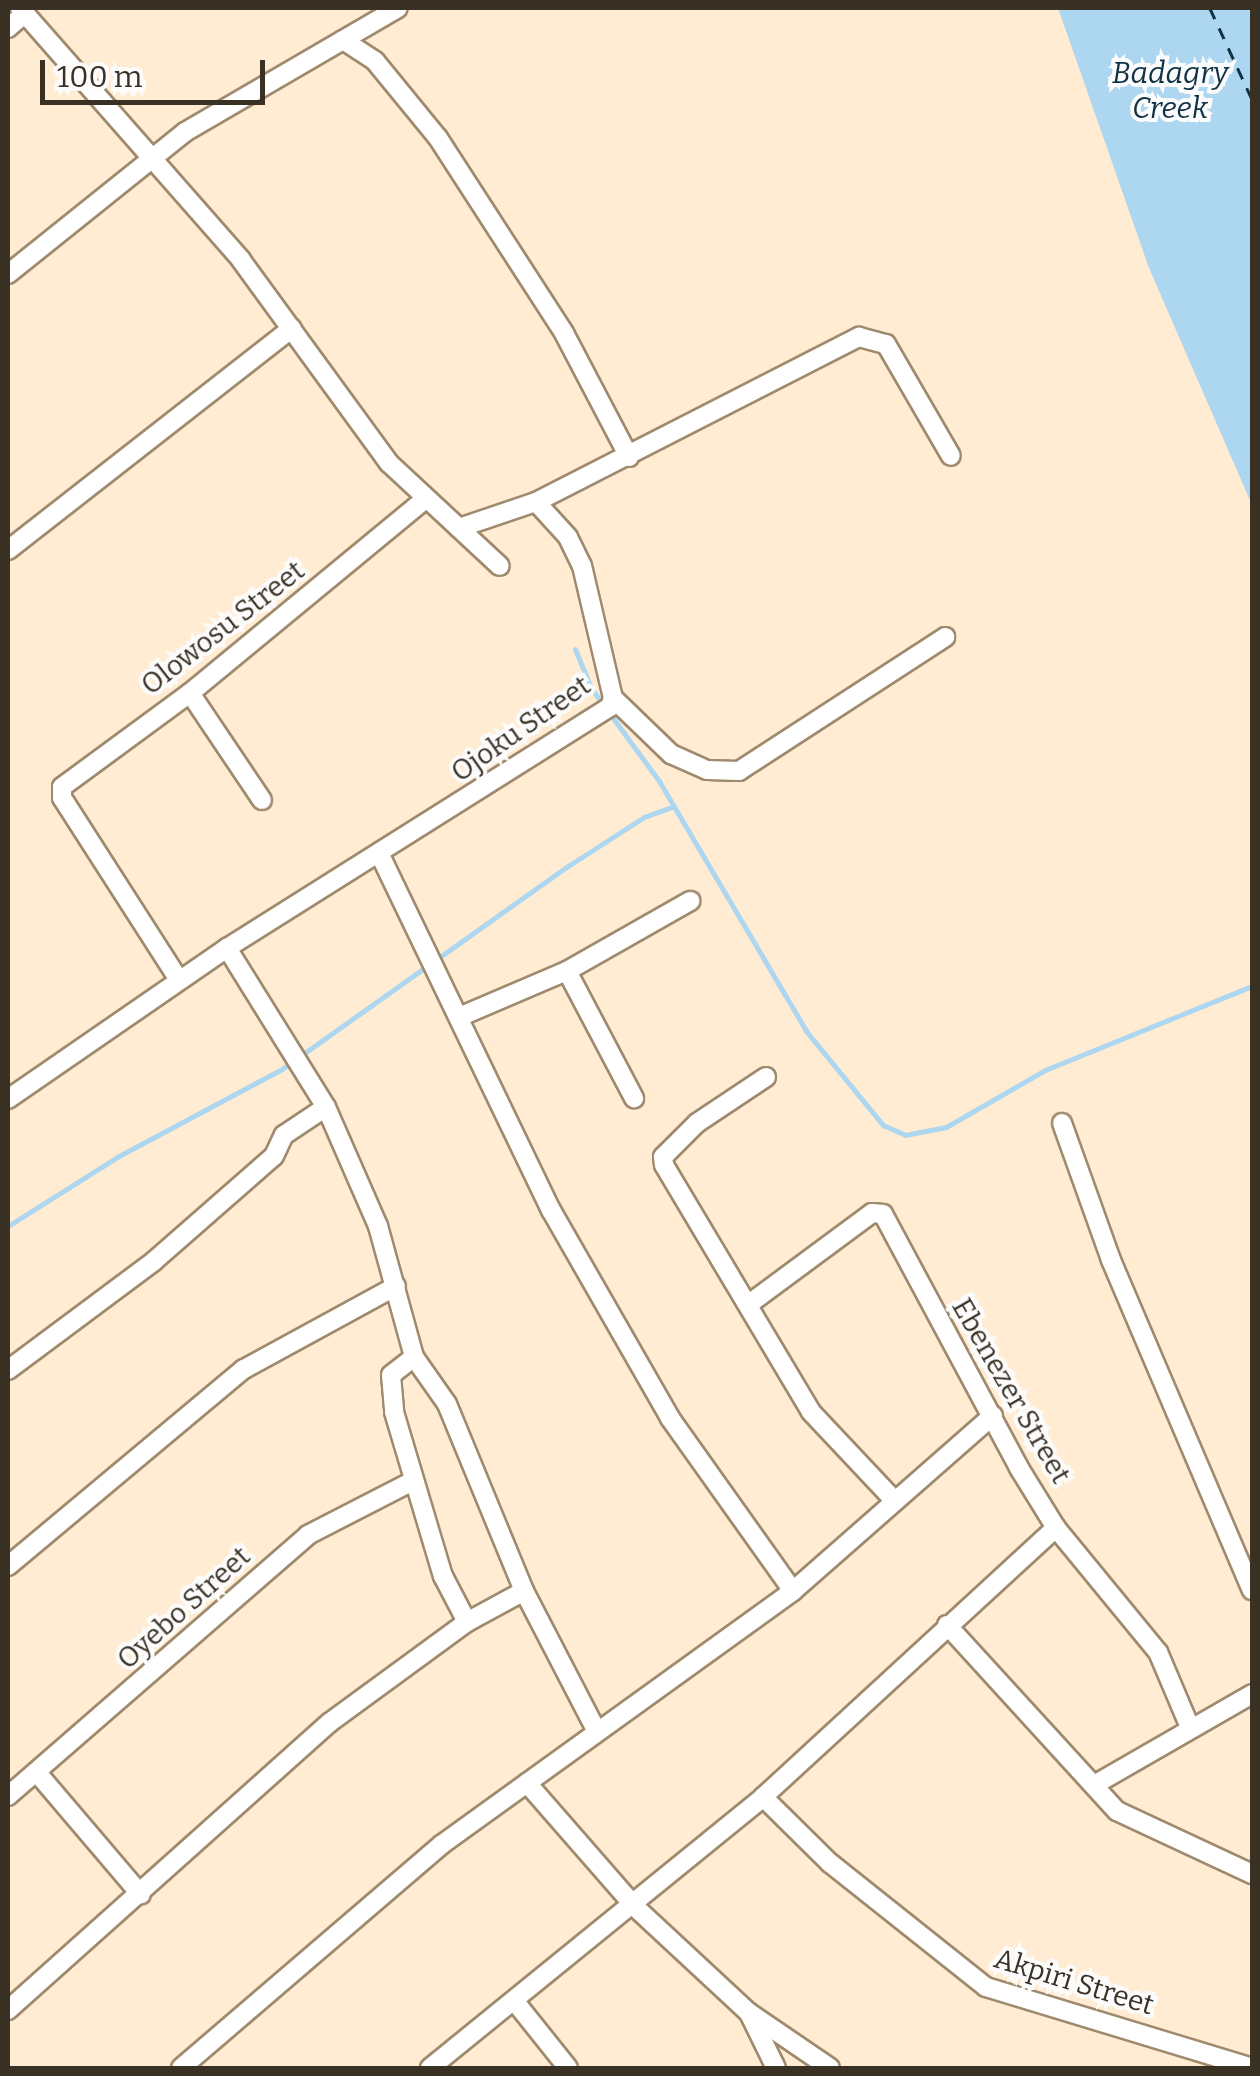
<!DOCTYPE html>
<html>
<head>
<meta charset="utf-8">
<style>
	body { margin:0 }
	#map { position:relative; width:1260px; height:2076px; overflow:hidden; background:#ffecd3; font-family:Bitter,serif }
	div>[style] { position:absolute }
	.water>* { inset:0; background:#add6f0 }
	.stream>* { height:5px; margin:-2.5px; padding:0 2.5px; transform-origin:2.5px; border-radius:2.5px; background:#add6f0 }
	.ferry>* { height:2.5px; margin-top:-1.25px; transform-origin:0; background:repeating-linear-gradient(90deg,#0f3245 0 12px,transparent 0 22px) }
	.roads { filter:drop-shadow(2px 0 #9f8a6d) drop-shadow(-2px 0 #9f8a6d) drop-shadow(0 2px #9f8a6d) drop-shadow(0 -2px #9f8a6d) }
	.minor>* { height:18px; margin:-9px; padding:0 9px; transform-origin:9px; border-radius:9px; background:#fff }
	span { translate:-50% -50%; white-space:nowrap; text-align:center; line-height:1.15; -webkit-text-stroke:8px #fcfcfc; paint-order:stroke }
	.street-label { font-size:28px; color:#393124 }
	.water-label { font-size:30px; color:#0f3245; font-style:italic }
	.frame { position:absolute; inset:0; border:10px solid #393124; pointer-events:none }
	.scale { position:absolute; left:40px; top:60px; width:225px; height:45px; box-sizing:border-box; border:5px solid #393124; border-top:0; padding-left:12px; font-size:30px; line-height:35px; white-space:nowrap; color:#393124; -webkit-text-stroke:8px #fcfcfc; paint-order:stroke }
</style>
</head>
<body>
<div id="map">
	<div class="water">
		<div style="clip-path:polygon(1058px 8px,1252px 8px,1252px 505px,1149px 268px)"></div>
	</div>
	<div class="stream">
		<div style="left:575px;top:649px;width:42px;rotate:67.7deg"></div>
		<div style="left:591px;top:688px;width:115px;rotate:53.8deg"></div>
		<div style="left:659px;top:781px;width:290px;rotate:59.5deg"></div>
		<div style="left:806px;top:1031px;width:122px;rotate:50.7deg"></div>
		<div style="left:883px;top:1125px;width:24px;rotate:24deg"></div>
		<div style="left:905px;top:1135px;width:42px;rotate:-11deg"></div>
		<div style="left:946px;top:1127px;width:114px;rotate:-29.9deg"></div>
		<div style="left:1045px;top:1070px;width:223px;rotate:-22.1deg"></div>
		<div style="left:8px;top:1226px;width:129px;rotate:-32.3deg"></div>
		<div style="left:117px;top:1157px;width:187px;rotate:-28.1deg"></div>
		<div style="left:282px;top:1069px;width:351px;rotate:-35.4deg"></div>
		<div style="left:568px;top:866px;width:90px;rotate:-32.8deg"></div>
		<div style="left:644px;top:817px;width:32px;rotate:-20deg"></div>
	</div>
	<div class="ferry">
		<div style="left:1210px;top:8px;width:100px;rotate:65.2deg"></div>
	</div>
	<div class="roads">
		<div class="minor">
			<div style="left:20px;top:8px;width:335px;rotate:48.7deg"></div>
			<div style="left:241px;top:260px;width:251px;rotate:53.9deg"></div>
			<div style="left:389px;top:463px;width:151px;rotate:42.9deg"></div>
			<div style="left:8px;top:28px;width:21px;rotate:-41deg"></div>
			<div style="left:343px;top:40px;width:38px;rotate:33deg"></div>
			<div style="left:375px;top:61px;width:99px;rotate:50.7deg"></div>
			<div style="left:438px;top:138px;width:232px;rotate:57.1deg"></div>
			<div style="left:564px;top:333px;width:140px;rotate:62.3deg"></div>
			<div style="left:8px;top:274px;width:227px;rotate:-38.7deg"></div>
			<div style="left:185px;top:132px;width:246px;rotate:-30.2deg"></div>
			<div style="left:459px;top:528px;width:81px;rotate:-18.7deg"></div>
			<div style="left:536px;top:502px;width:363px;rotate:-27.1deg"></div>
			<div style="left:859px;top:337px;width:28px;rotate:15deg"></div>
			<div style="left:886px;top:344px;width:129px;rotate:59.9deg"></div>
			<div style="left:8px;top:550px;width:360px;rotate:-38deg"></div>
			<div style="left:190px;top:693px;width:129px;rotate:56.1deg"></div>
			<div style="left:613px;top:698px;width:81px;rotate:44deg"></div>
			<div style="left:671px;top:754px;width:39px;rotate:24deg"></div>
			<div style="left:707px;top:770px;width:32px;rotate:2deg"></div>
			<div style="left:739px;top:771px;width:246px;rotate:-33deg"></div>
			<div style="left:381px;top:857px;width:392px;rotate:64.3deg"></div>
			<div style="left:551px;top:1210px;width:240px;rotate:60.2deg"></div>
			<div style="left:670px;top:1418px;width:212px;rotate:54.6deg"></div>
			<div style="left:227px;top:948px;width:187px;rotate:58.1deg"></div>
			<div style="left:326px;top:1107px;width:130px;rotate:66.4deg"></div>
			<div style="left:378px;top:1226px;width:136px;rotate:74.6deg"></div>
			<div style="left:414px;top:1357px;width:57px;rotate:54.9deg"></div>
			<div style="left:447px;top:1404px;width:202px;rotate:67.6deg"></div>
			<div style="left:524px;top:1591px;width:154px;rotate:62.6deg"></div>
			<div style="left:567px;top:971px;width:144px;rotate:62.2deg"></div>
			<div style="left:179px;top:980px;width:216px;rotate:-122.7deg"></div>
			<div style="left:62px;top:798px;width:11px;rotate:-90deg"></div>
			<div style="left:62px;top:787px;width:159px;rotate:-36.3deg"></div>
			<div style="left:190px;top:693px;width:305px;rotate:-39.5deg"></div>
			<div style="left:459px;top:1017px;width:117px;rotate:-23.1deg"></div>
			<div style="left:567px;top:971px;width:142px;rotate:-29.6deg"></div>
			<div style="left:766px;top:1077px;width:83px;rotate:146.3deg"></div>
			<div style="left:697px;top:1123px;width:48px;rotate:135deg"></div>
			<div style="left:663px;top:1157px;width:8px;rotate:83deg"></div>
			<div style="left:664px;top:1165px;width:287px;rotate:59.2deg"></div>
			<div style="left:811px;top:1412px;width:122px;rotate:46.7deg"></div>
			<div style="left:8px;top:1099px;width:266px;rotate:-34.6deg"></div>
			<div style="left:227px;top:948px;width:453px;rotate:-32.2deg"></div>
			<div style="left:610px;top:707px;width:9px;rotate:-72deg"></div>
			<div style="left:613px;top:698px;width:136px;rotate:-103.2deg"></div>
			<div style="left:582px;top:566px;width:32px;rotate:-116deg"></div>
			<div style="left:568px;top:537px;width:47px;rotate:-132.4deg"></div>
			<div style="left:1062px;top:1123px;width:145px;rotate:70.3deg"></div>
			<div style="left:1111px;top:1260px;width:359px;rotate:66.9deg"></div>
			<div style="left:749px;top:1304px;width:153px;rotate:-36.5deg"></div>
			<div style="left:872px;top:1213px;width:11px;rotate:5deg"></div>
			<div style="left:883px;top:1214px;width:288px;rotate:61.8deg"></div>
			<div style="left:1019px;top:1468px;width:70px;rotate:58.3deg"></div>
			<div style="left:1056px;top:1528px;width:161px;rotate:50.6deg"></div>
			<div style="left:1158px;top:1652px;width:79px;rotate:67deg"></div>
			<div style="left:414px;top:1357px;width:29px;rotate:142deg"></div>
			<div style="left:391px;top:1375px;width:37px;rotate:85deg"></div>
			<div style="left:394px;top:1412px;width:171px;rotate:73.4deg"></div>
			<div style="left:443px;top:1576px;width:52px;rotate:62.4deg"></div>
			<div style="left:8px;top:1370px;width:182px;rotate:-36.7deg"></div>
			<div style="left:154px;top:1261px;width:159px;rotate:-41.2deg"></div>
			<div style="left:274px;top:1156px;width:23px;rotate:-65deg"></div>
			<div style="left:284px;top:1135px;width:50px;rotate:-33.7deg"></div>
			<div style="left:8px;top:1566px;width:307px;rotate:-39.9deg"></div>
			<div style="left:244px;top:1369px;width:173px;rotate:-28.6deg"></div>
			<div style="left:947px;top:1625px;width:252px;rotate:47.6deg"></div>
			<div style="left:1117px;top:1811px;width:149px;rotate:25deg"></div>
			<div style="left:39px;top:1775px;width:157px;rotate:49.6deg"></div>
			<div style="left:527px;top:1783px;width:164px;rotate:48.9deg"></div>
			<div style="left:635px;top:1907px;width:154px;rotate:42.9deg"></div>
			<div style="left:748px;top:2012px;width:99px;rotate:34.3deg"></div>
			<div style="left:1094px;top:1785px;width:182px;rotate:-29.9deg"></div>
			<div style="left:8px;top:1796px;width:398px;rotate:-41deg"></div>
			<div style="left:308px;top:1535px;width:116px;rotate:-27.2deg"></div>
			<div style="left:763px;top:1797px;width:94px;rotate:44.6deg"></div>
			<div style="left:830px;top:1863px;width:199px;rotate:38.5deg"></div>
			<div style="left:986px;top:1987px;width:278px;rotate:16.9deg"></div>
			<div style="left:516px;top:2003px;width:83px;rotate:51.3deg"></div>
			<div style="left:8px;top:2010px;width:431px;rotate:-41.8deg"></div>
			<div style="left:329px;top:1723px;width:171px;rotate:-36.2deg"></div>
			<div style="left:467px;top:1622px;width:65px;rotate:-28.5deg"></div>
			<div style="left:750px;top:2015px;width:59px;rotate:63.9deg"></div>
			<div style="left:181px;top:2068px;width:343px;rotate:-40.6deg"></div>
			<div style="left:441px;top:1845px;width:434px;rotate:-35.8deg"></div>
			<div style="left:793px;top:1591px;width:266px;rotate:-41.3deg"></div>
			<div style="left:430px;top:2068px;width:429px;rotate:-39.1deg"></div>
			<div style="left:763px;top:1797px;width:398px;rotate:-42.6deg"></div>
		</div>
	</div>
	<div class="street-label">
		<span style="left:223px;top:628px;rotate:-38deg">Olowosu Street</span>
		<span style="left:521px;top:729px;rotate:-35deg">Ojoku Street</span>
		<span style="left:1011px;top:1391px;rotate:60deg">Ebenezer Street</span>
		<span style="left:184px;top:1608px;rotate:-42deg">Oyebo Street</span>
		<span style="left:1074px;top:1982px;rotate:17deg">Akpiri Street</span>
	</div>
	<div class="water-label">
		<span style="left:1170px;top:90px">Badagry<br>Creek</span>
	</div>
	<div class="frame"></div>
	<div class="scale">100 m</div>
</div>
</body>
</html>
